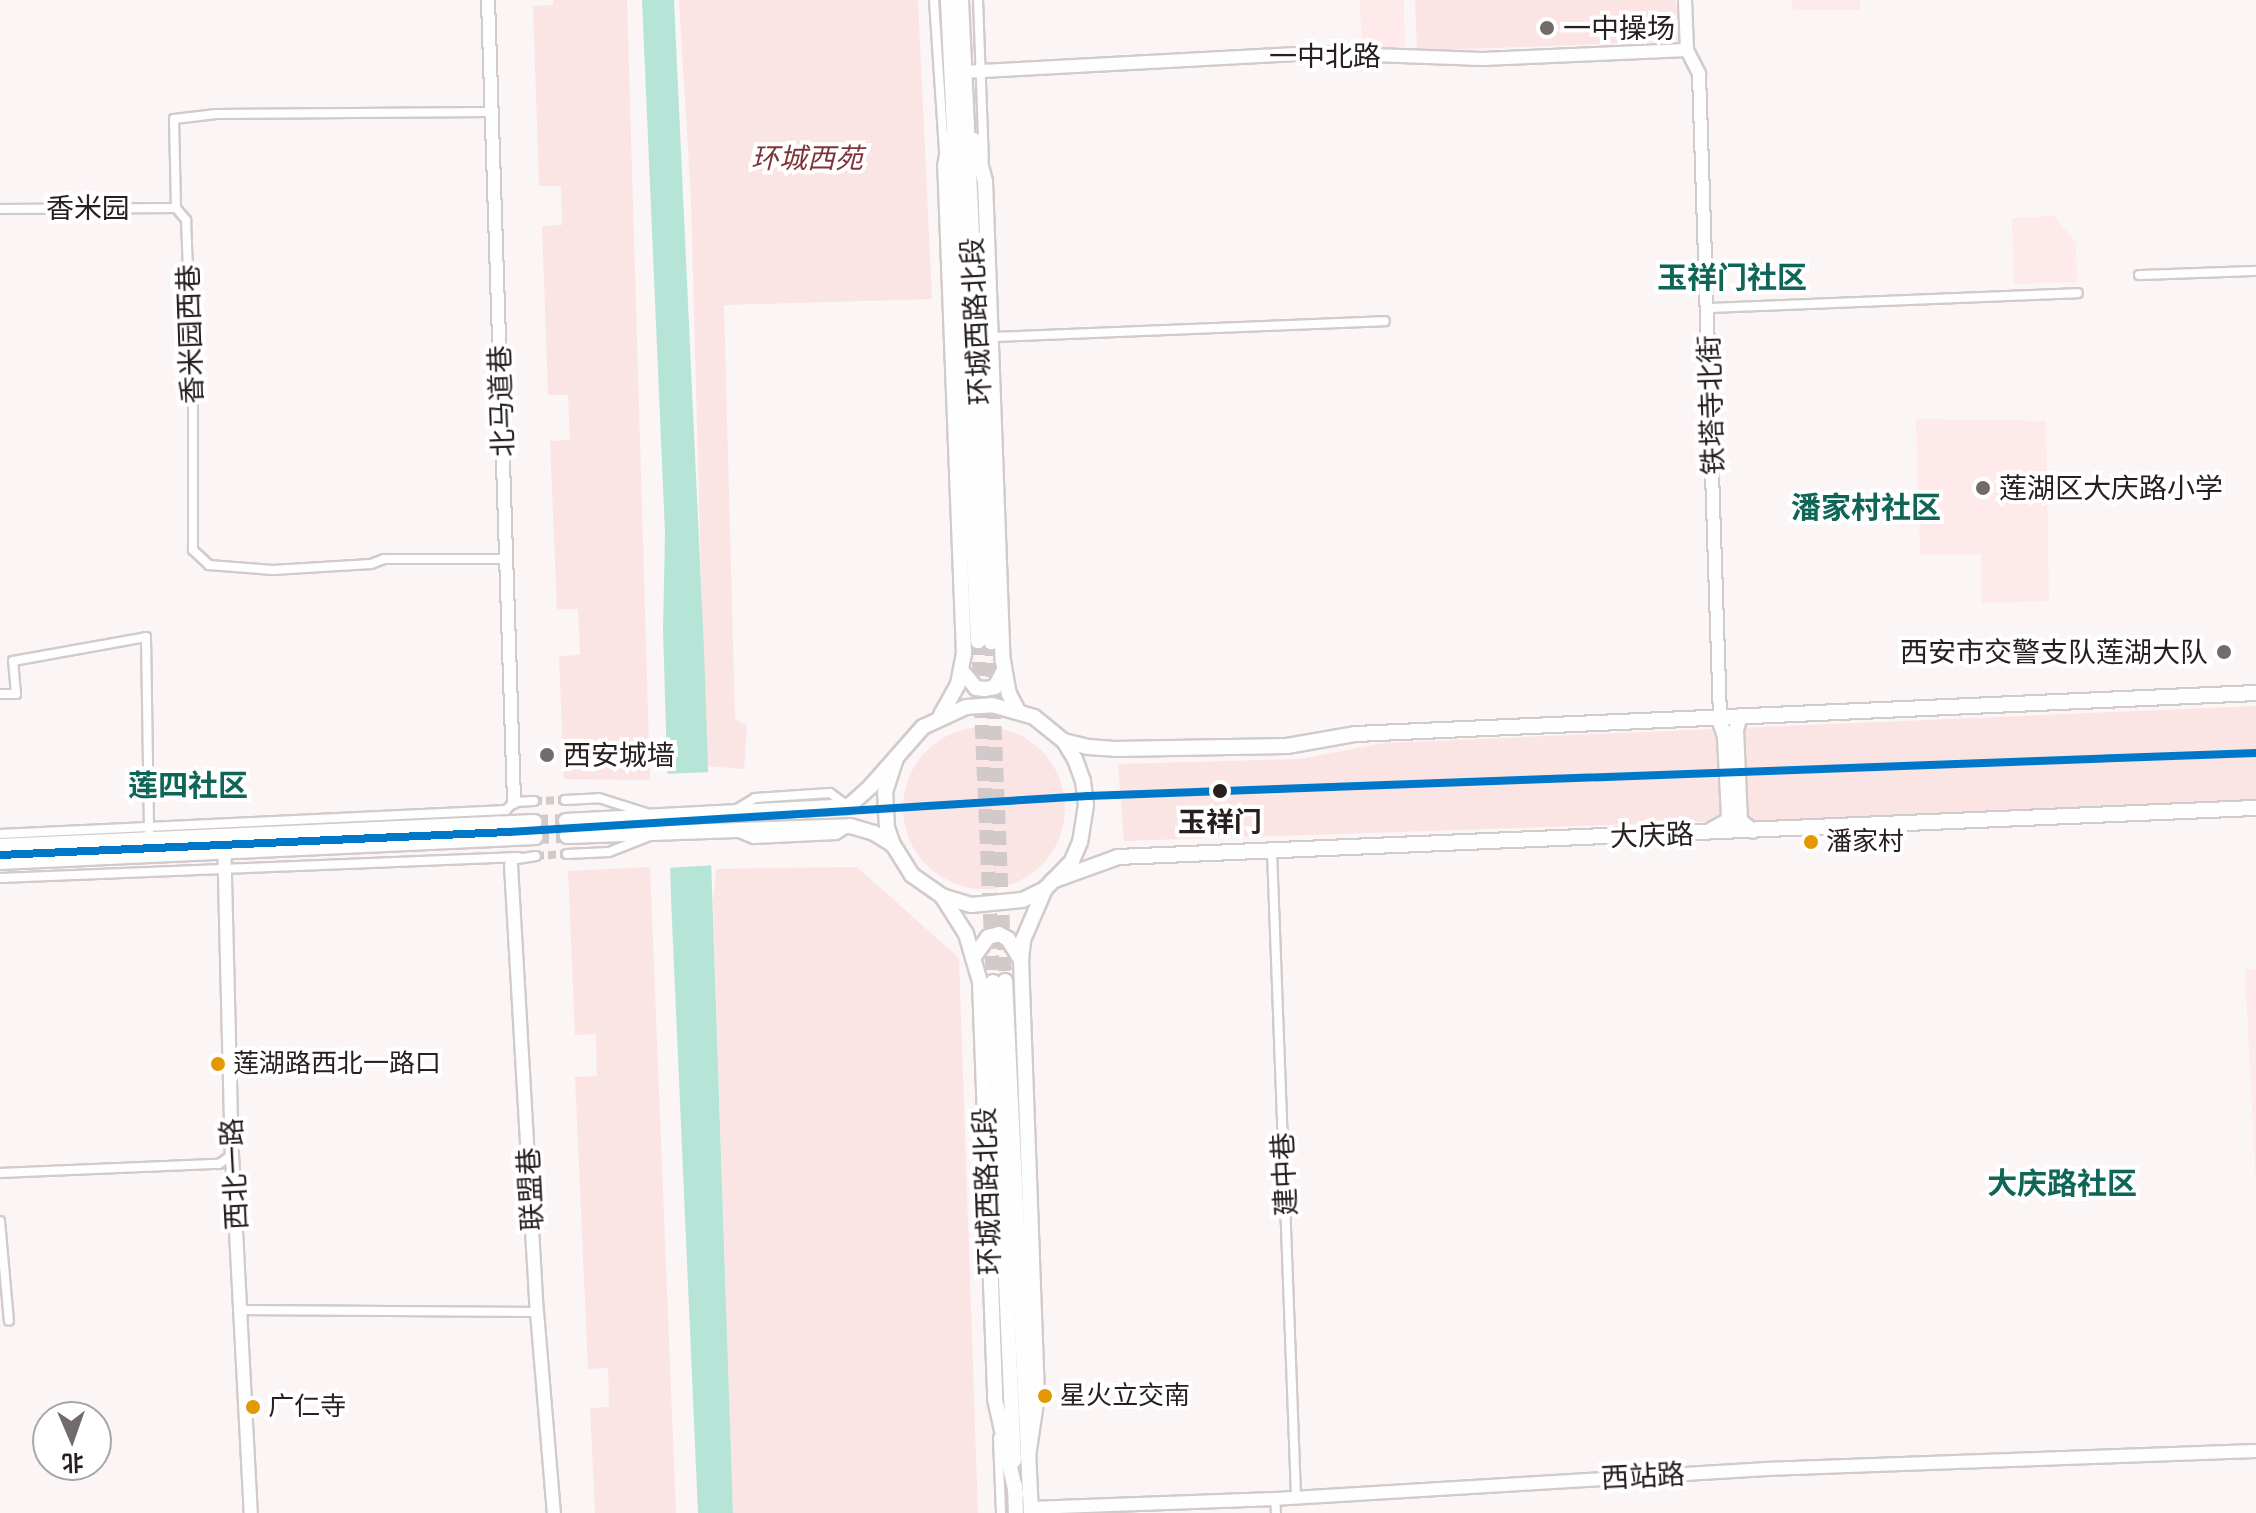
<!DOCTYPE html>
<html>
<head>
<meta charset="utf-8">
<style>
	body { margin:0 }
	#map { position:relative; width:2256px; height:1513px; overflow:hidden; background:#fcf5f5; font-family:"Source Serif 4","Noto Sans SC",serif }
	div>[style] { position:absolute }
	.built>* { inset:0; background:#feeaea }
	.green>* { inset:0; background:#fbe4e4 }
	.round { border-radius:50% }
	.water>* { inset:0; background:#b6e5d8 }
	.pier>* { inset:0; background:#fcf5f5 }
	.street-tunnel>* { height:8px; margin-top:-4px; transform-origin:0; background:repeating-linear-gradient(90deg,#d2caca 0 8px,transparent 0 12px) }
	.primary-tunnel>* { height:14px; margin-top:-7px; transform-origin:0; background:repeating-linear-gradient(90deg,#d2caca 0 14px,transparent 0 21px) }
	.roads { filter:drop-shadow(2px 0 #d2cbcb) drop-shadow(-2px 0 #d2cbcb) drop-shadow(0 2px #d2cbcb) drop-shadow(0 -2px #d2cbcb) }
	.street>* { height:8px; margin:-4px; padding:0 4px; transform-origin:4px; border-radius:4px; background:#fffefe }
	.secondary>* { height:12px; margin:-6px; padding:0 6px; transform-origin:6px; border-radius:6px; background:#fffefe }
	.primary>* { height:14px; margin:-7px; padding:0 7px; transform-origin:7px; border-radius:7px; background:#fffefe }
	.metro-1>* { height:8px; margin:-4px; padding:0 4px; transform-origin:4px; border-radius:4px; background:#0077c8 }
	.dots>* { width:22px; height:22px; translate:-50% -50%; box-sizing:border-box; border:4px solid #fff; border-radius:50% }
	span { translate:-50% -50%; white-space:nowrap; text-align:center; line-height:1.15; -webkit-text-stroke:8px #fff; paint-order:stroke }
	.bus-label { font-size:26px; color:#282020 }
	.left { translate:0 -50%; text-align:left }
	.poi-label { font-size:28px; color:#282020 }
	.right { translate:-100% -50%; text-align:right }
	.street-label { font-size:28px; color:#282020 }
	.park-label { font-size:28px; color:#7e343a; font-style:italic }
	.stop-label { font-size:28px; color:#282020; font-weight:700 }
	.neighbourhood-label { font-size:30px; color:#0f6556; font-weight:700 }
	.north { position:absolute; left:32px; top:1401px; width:80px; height:80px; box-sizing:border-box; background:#fff; border:2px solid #a9a6a6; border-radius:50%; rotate:178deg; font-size:22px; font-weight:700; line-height:32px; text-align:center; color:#282020 }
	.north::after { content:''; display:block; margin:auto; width:28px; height:36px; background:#726b6b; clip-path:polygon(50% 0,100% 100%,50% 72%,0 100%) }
</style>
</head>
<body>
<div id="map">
	<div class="built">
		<div style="clip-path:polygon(1360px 0,1404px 0,1405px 52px,1362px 52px)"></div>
		<div style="clip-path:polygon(1792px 0,1860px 0,1860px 10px,1793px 10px)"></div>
		<div style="clip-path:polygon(2054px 216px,2076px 243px,2077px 282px,2014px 284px,2012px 218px)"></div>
		<div style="clip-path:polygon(1916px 419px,2046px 421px,2049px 601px,1982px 603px,1981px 554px,1920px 555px)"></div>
		<div style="clip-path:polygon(2245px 969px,2256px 969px,2256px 1187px)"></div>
	</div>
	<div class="green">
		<div style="clip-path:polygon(553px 0,627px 0,650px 780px,564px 779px,559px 656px,580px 655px,578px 609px,557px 609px,550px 441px,570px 440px,568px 395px,548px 395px,542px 226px,562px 225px,561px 186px,539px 186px,533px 6px,553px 5px)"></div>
		<div style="clip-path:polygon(679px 0,918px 0,932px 299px,724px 305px,735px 718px,747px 726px,744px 769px,706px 766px,691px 200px)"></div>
		<div style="clip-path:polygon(1415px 0,1676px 0,1678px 41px,1417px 51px)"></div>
		<div style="clip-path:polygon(2256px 706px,2256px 802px,1749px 825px,1727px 821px,1124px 841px,1118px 764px,1300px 759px,1384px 743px)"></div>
		<div class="round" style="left:903px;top:727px;width:162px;height:162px"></div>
		<div style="clip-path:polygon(650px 867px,676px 1513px,595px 1513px,590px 1408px,609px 1407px,608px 1368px,588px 1369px,575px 1077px,597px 1076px,596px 1034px,575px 1035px,568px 871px)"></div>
		<div style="clip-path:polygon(857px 867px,959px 958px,978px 1513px,733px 1513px,713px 902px,716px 869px)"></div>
	</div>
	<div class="water">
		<div style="clip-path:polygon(642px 0,674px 0,704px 649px,733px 1513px,698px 1513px,671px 898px,663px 629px,665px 533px)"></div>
	</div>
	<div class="pier">
		<div style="clip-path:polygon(712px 772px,716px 865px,666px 868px,663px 774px)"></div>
	</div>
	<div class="street-tunnel">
		<div style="left:534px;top:801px;width:31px;rotate:-2deg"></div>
		<div style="left:536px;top:856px;width:31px;rotate:-4deg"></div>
	</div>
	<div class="primary-tunnel">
		<div style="left:978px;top:641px;width:341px;rotate:87.5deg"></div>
		<div style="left:991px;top:642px;width:339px;rotate:87.6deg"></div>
		<div style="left:534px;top:822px;width:32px;rotate:-2deg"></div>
		<div style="left:535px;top:837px;width:32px;rotate:-2deg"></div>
	</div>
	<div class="roads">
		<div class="street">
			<div style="left:934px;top:0;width:151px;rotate:86.2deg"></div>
			<div style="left:978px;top:0;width:160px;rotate:87.9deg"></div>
			<div style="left:491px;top:112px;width:275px;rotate:179.6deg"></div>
			<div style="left:216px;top:114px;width:42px;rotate:173.2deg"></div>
			<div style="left:174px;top:119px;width:89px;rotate:88.7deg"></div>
			<div style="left:176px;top:208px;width:16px;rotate:50deg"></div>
			<div style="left:186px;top:220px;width:176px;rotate:87.7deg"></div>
			<div style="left:193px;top:396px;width:154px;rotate:90deg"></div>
			<div style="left:193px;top:550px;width:22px;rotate:43deg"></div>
			<div style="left:209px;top:565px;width:64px;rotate:4.5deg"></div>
			<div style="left:273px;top:570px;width:98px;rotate:-3.5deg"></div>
			<div style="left:371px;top:564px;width:14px;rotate:-21deg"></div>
			<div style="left:384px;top:559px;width:122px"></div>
			<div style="left:0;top:209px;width:176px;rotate:-0.3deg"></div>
			<div style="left:2139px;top:275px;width:117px;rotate:-2deg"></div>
			<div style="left:1708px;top:308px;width:370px;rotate:-2.3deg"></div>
			<div style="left:992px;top:337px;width:393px;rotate:-2.3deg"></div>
			<div style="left:0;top:694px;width:16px"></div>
			<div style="left:16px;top:694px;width:33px;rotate:-95deg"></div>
			<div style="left:13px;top:661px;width:135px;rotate:-10.2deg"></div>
			<div style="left:146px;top:637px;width:194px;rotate:89.1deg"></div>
			<div style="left:565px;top:800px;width:34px;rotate:-3deg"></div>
			<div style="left:599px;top:798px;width:49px;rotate:17.7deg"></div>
			<div style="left:737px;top:809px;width:21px;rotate:-31deg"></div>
			<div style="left:755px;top:798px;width:75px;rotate:-3.8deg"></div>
			<div style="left:830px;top:793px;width:22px;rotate:36deg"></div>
			<div style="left:739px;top:833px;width:16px;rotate:22deg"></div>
			<div style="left:754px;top:839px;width:82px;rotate:-2.8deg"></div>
			<div style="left:836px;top:835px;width:13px;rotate:-32deg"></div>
			<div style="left:0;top:834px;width:507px;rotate:-2.72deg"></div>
			<div style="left:506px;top:810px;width:11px;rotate:-45deg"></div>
			<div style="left:514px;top:802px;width:20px;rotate:-3deg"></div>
			<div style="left:1272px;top:851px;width:646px;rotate:87.87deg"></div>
			<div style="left:567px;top:854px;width:42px;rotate:-2.7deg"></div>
			<div style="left:609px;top:852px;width:41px;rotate:-21.5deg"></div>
			<div style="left:517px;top:859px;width:19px;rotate:-9deg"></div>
			<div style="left:0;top:878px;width:519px;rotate:-2.32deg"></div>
			<div style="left:0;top:1173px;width:219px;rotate:-2.4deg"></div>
			<div style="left:219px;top:1164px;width:16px;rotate:-35deg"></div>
			<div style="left:0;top:1221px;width:100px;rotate:84.9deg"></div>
			<div style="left:241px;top:1310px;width:296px;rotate:0.4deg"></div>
			<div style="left:998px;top:1438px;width:75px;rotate:87.7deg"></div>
			<div style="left:1275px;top:1499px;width:14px;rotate:86deg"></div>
		</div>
		<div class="secondary">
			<div style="left:488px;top:0;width:802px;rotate:88.14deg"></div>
			<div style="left:1685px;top:0;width:50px;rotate:87.7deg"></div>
			<div style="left:1687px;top:50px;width:27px;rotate:63deg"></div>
			<div style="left:1699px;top:74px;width:643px;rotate:88.13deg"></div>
			<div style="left:964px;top:72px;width:356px;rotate:-3.1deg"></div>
			<div style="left:1319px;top:53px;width:164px;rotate:2.1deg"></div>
			<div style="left:1483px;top:59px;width:204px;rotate:-2.5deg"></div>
			<div style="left:224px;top:836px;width:319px;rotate:88.6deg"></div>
			<div style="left:232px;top:1155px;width:359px;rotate:87deg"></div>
			<div style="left:511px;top:865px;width:448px;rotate:86.7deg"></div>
			<div style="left:537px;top:1312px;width:202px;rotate:85.2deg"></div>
			<div style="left:1030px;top:1508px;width:245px;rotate:-2.1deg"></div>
			<div style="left:1275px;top:1499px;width:491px;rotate:-3.5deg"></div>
			<div style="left:1765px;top:1469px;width:491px;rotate:-2.1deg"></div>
		</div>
		<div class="primary">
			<div style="left:948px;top:0;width:642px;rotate:87.32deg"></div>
			<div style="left:961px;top:0;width:643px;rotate:87.32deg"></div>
			<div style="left:974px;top:140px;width:42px;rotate:75deg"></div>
			<div style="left:985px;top:181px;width:480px;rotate:87.9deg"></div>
			<div style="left:1003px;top:661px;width:34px;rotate:80deg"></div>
			<div style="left:1009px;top:694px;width:19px;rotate:62deg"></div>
			<div style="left:961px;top:670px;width:23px;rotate:50deg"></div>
			<div style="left:976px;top:688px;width:9px;rotate:6deg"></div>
			<div style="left:985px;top:689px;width:10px;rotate:-11deg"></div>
			<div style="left:995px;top:687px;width:19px;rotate:-62deg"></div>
			<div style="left:941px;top:715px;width:35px;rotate:-61deg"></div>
			<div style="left:958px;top:684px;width:31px;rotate:-79deg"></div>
			<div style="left:964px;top:654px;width:488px;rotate:-92.2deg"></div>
			<div style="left:945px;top:166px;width:25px;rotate:-79deg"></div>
			<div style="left:1740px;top:716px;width:15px;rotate:106deg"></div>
			<div style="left:1736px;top:730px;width:91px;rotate:87.5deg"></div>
			<div style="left:1740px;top:821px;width:16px;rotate:38deg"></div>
			<div style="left:1064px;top:741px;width:25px;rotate:14deg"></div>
			<div style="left:1088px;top:747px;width:27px;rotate:4deg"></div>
			<div style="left:1115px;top:749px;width:172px;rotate:-1deg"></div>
			<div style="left:1287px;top:746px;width:70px;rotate:-9.9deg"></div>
			<div style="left:1356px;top:734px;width:901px;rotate:-2.61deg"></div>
			<div style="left:566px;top:821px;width:283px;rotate:-3deg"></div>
			<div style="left:849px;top:806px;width:30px;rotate:-42deg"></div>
			<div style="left:871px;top:786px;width:79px;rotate:-48.6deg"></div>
			<div style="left:923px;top:727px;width:47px;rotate:-24.9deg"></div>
			<div style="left:966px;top:707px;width:26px;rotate:-4deg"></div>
			<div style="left:992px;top:705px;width:44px;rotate:15.9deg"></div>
			<div style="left:1034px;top:717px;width:38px;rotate:39deg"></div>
			<div style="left:1064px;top:741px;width:21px;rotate:59deg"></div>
			<div style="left:1075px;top:759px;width:23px;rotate:70deg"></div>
			<div style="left:1083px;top:781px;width:24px;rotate:83deg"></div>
			<div style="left:1086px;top:805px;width:37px;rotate:99deg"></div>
			<div style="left:1080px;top:842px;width:21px;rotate:113deg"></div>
			<div style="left:1072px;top:861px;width:39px;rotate:134deg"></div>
			<div style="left:1045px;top:889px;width:25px;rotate:154deg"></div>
			<div style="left:1022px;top:900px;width:51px;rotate:174.4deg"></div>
			<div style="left:971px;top:905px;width:30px;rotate:-163deg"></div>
			<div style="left:942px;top:896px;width:37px;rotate:-145deg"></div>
			<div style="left:912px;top:875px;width:36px;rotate:-122deg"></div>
			<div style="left:893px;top:845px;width:18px;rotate:-109deg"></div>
			<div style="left:887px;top:828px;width:36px;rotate:-93deg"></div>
			<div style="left:885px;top:792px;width:35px;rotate:-72deg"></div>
			<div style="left:1711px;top:830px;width:18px;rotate:-29deg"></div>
			<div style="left:1727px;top:821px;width:5px;rotate:-68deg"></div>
			<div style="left:1729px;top:816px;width:80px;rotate:-92.9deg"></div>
			<div style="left:1725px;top:736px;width:20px;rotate:-110deg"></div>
			<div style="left:567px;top:836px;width:283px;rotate:-2deg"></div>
			<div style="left:850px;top:826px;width:25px;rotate:16deg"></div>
			<div style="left:874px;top:833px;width:22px;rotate:32deg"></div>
			<div style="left:0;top:846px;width:535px;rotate:-2.57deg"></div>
			<div style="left:0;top:862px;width:536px;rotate:-2.68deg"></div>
			<div style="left:1052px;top:881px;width:70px;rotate:-20deg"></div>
			<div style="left:1118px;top:857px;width:1139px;rotate:-2.47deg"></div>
			<div style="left:942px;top:896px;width:45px;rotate:57.7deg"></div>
			<div style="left:966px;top:934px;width:50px;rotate:73.7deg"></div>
			<div style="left:980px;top:982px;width:417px;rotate:87.9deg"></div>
			<div style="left:995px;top:1399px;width:97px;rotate:77.5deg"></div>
			<div style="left:973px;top:958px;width:26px;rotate:-54deg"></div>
			<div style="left:988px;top:937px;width:11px;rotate:-15deg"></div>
			<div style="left:999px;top:934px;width:10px;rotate:29deg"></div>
			<div style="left:1008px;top:939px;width:25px;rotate:58deg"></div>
			<div style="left:1005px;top:981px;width:533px;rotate:87.2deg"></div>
			<div style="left:993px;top:982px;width:479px;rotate:87.5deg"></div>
			<div style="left:1028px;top:1456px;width:61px;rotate:-81.5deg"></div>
			<div style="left:1037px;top:1396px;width:436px;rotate:-92.1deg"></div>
			<div style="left:1021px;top:960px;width:20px;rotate:-84deg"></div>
			<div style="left:1023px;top:940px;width:56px;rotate:-66.7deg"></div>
			<div style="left:1015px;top:1486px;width:27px;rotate:88deg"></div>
		</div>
	</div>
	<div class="metro-1">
		<div style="left:0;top:855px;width:510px;rotate:-2.59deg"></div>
		<div style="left:509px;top:832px;width:580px;rotate:-3.56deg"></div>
		<div style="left:1088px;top:796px;width:1169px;rotate:-2.11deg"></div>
	</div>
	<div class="dots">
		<div style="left:1547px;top:28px;background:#726b6b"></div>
		<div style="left:1983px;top:488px;background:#726b6b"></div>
		<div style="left:2224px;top:652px;background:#726b6b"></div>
		<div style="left:547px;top:755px;background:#726b6b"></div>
		<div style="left:1220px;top:791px;background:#282020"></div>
		<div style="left:1811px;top:842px;background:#e29903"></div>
		<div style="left:218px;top:1064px;background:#e29903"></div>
		<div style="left:1045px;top:1396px;background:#e29903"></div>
		<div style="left:253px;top:1407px;background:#e29903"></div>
	</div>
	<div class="bus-label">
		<span class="left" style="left:1826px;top:842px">潘家村</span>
		<span class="left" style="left:233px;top:1064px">莲湖路西北一路口</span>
		<span class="left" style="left:1060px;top:1396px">星火立交南</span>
		<span class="left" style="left:268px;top:1407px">广仁寺</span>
	</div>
	<div class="poi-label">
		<span class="left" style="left:1563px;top:28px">一中操场</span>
		<span class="left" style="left:1999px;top:488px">莲湖区大庆路小学</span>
		<span class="right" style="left:2208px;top:652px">西安市交警支队莲湖大队</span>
		<span class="left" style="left:563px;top:755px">西安城墙</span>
	</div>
	<div class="street-label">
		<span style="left:1325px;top:56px">一中北路</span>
		<span style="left:88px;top:208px">香米园</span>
		<span style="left:976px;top:321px;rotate:-93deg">环城西路北段</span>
		<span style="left:190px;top:334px;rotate:-92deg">香米园西巷</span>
		<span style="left:501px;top:401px;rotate:-92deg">北马道巷</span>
		<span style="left:1711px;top:405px;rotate:-92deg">铁塔寺北街</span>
		<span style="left:1652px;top:835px;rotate:-2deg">大庆路</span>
		<span style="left:234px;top:1174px;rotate:-93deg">西北一路</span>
		<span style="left:1284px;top:1174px;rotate:-93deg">建中巷</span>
		<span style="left:530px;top:1189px;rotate:-93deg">联盟巷</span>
		<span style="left:987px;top:1191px;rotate:-92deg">环城西路北段</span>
		<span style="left:1643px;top:1476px;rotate:-3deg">西站路</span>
	</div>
	<div class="park-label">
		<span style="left:807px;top:158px">环城西苑</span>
	</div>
	<div class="stop-label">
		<span style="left:1220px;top:822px">玉祥门</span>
	</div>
	<div class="neighbourhood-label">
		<span style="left:1732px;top:278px">玉祥门社区</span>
		<span style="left:1866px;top:508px">潘家村社区</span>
		<span style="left:188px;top:786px">莲四社区</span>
		<span style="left:2062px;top:1184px">大庆路社区</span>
	</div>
	<div class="north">北</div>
</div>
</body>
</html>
